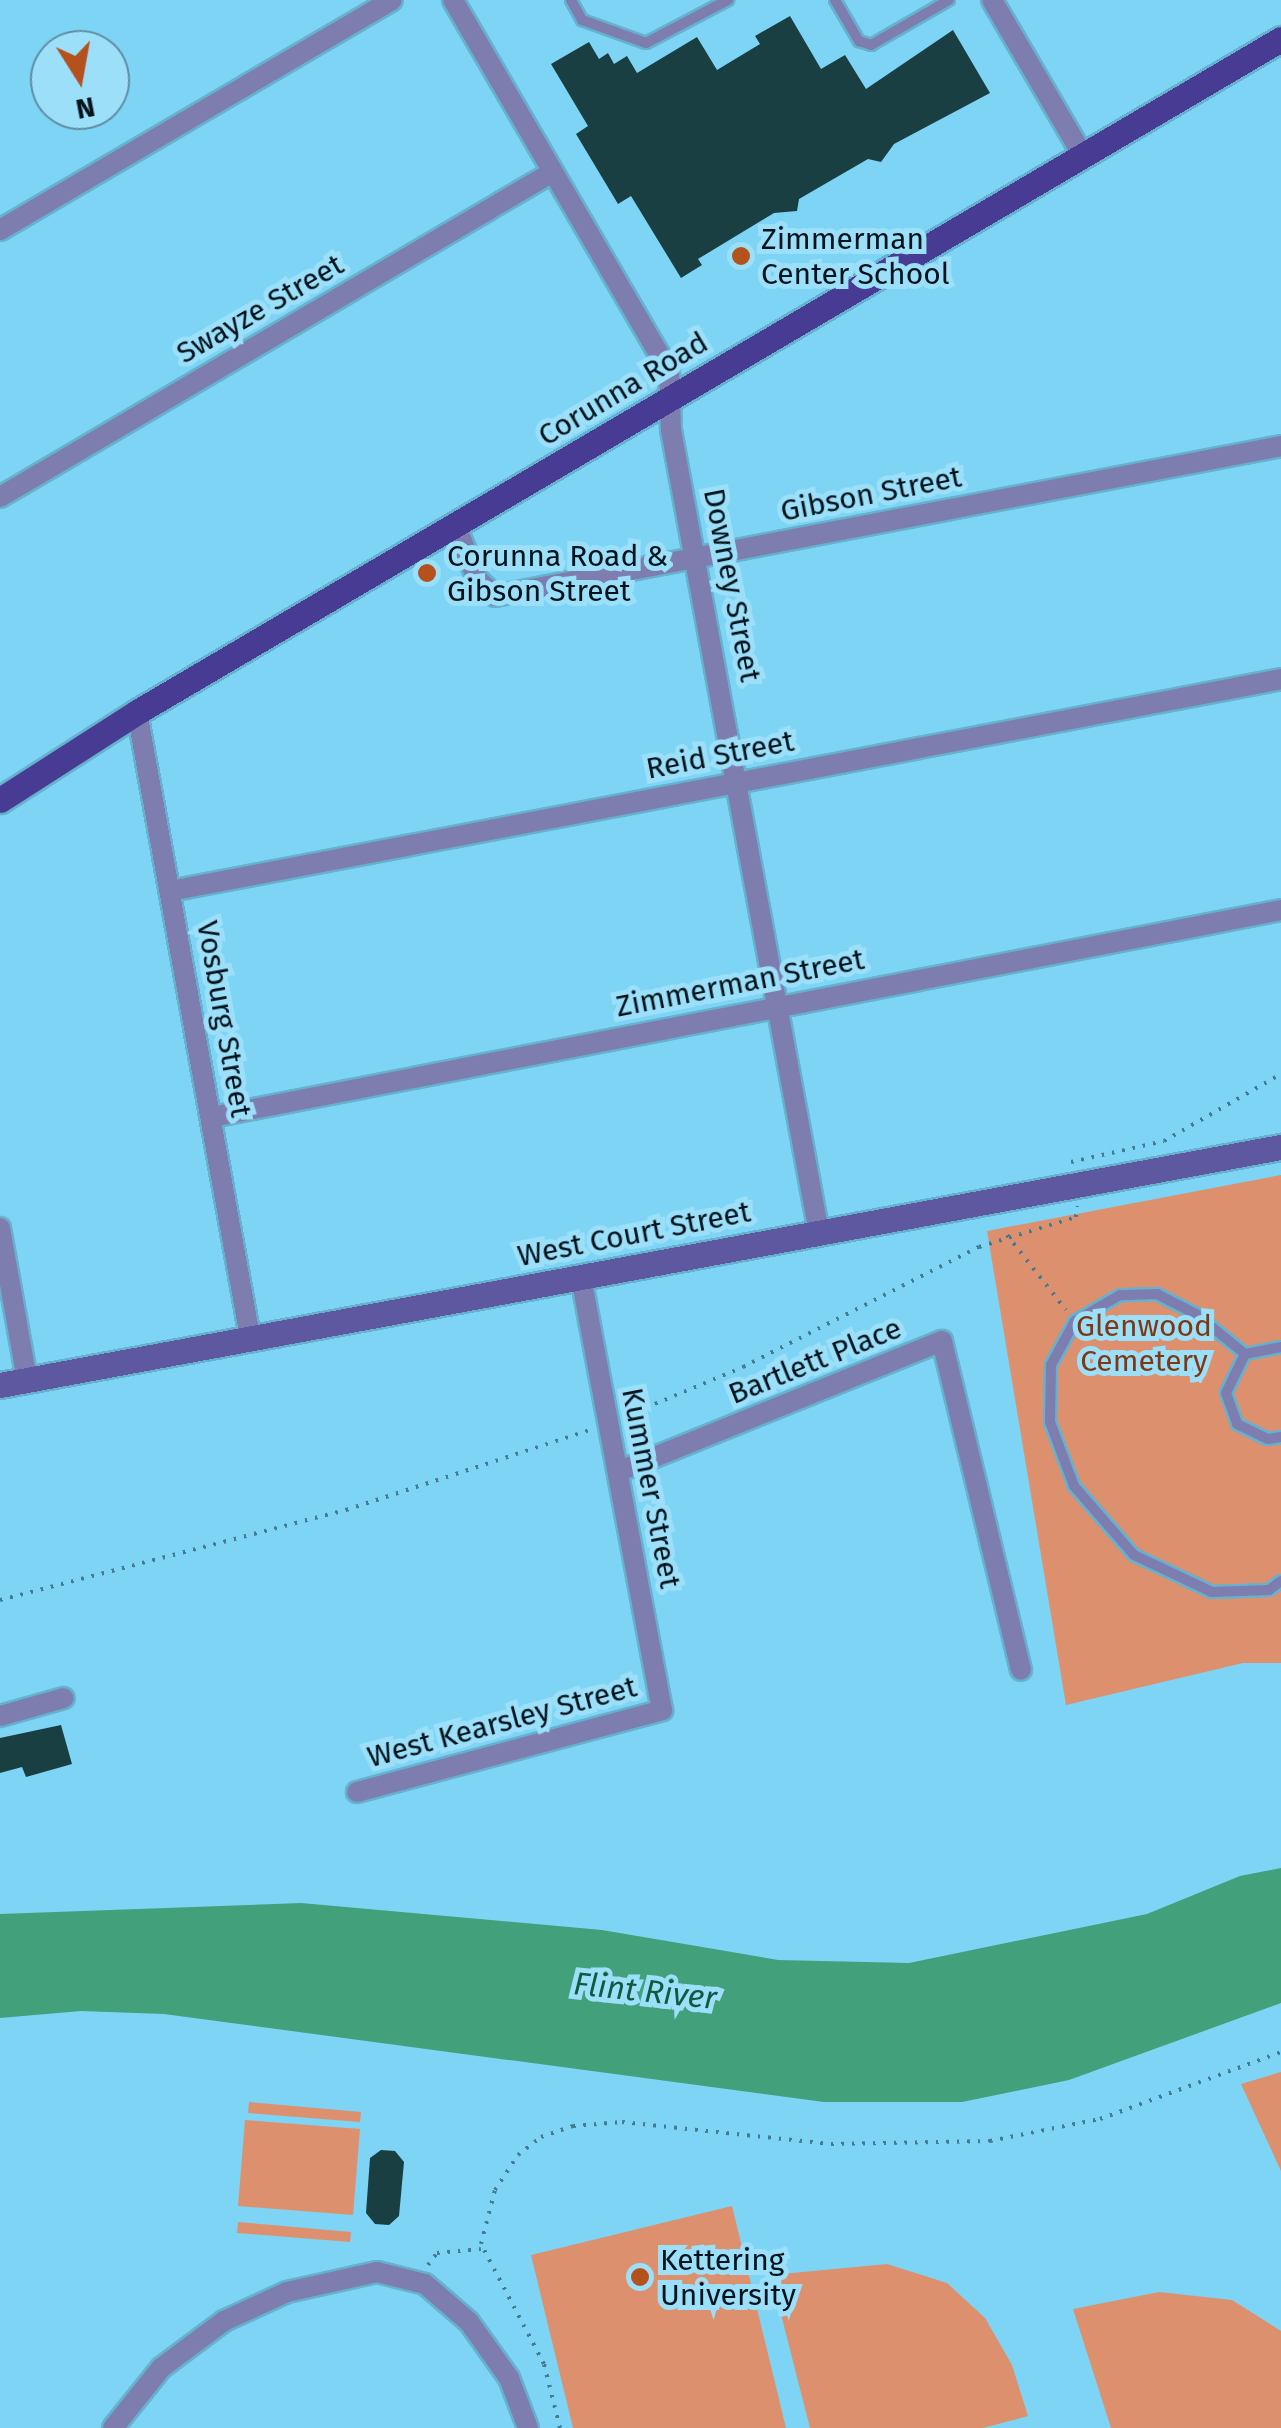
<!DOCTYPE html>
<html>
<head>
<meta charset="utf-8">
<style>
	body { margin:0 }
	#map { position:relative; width:1281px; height:2428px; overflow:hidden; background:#7dd4f5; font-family:"Fira Sans",sans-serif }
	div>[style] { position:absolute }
	.green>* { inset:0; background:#dd906e }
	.water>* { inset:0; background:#42a07b }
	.building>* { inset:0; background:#1a3f42 }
	.path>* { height:4px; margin-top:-2px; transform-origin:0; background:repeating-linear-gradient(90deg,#447b91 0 2.5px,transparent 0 10.5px) }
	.roads { filter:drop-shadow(2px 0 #66b1ce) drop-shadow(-2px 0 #66b1ce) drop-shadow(0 2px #66b1ce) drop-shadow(0 -2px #66b1ce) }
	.lane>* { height:10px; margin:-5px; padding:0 5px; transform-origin:5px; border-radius:5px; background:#7e7daf }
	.street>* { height:20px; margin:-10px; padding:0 10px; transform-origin:10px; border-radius:10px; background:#7e7daf }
	.secondary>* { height:25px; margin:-12.5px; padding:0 12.5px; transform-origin:12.5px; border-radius:12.5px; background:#5d58a0 }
	.primary>* { height:25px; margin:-12.5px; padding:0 12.5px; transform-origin:12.5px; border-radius:12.5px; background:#473b94 }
	.dots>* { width:28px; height:28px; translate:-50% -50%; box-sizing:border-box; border:5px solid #9cdff9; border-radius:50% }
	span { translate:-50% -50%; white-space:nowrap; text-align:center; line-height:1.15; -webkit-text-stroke:10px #9cdff9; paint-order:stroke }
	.poi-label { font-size:30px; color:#00121b }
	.left { translate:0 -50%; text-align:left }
	.street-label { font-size:30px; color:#00121b }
	.park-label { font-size:30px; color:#7f3813 }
	.water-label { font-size:32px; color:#105a41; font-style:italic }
	.north { position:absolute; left:30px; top:30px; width:100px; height:100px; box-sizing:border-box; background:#9cdff9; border:2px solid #5e8da0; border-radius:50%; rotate:169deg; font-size:28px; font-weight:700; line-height:40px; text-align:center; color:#00121b }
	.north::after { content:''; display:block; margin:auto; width:35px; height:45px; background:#b5511d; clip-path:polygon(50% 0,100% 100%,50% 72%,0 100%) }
</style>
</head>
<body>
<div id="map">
	<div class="green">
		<div style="clip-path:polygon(1281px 1175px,1281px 1663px,1243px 1663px,1066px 1705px,987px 1231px)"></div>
		<div style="clip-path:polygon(1281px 2072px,1281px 2171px,1241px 2084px)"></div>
		<div style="clip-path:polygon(249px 2102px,361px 2112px,360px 2122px,248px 2113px)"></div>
		<div style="clip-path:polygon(245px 2120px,360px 2129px,353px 2215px,238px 2206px)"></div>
		<div style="clip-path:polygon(732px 2206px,786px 2428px,573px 2428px,531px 2255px)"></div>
		<div style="clip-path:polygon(238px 2222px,351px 2232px,350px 2242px,237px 2233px)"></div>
		<div style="clip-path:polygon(887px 2264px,947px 2283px,985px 2318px,1012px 2365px,1028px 2416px,983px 2428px,810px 2428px,771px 2275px)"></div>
		<div style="clip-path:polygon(1159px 2292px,1232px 2300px,1281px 2331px,1281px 2428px,1111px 2428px,1073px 2309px)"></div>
	</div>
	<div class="water">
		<div style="clip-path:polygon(1281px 1868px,1281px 2003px,1069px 2080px,962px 2102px,824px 2102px,164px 2014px,81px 2011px,0 2018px,0 1914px,301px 1903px,602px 1930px,778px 1960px,909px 1963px,1147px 1914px,1240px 1876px)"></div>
	</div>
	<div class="building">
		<div style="clip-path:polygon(790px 16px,821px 69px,845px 55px,866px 89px,953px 30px,990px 93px,894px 144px,881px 162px,868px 159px,799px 199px,797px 211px,774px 213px,698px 259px,702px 265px,681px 278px,631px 196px,618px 204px,576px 134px,588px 126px,551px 64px,589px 42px,599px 59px,608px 53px,614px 64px,627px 56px,637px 73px,697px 37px,717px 70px,760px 44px,755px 36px)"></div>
		<div style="clip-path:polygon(61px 1725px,72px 1764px,26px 1777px,22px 1767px,0 1773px,0 1738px)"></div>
		<div style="clip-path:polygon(381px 2150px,395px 2151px,404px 2162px,399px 2216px,389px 2225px,375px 2224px,366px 2213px,370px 2158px)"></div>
	</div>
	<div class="path">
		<div style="left:1071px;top:1162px;width:95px;rotate:-12.7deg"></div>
		<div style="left:1164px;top:1141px;width:135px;rotate:-29.8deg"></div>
		<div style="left:1007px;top:1235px;width:95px;rotate:51.8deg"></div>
		<div style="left:626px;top:1416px;width:127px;rotate:-22.7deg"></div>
		<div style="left:743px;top:1367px;width:265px;rotate:-27deg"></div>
		<div style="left:979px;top:1247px;width:102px;rotate:-17.2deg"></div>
		<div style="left:1076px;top:1217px;width:11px;rotate:-85deg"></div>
		<div style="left:0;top:1600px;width:358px;rotate:-14.6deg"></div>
		<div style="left:346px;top:1510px;width:256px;rotate:-18.2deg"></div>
		<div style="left:428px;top:2265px;width:15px;rotate:-53deg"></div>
		<div style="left:437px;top:2253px;width:44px;rotate:-5.2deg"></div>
		<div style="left:560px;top:2428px;width:66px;rotate:-104deg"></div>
		<div style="left:544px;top:2364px;width:136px;rotate:-117.7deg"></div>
		<div style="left:481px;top:2244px;width:56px;rotate:-75.5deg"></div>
		<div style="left:495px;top:2190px;width:42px;rotate:-56.7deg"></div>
		<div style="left:518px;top:2155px;width:29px;rotate:-38deg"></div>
		<div style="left:541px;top:2137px;width:34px;rotate:-19deg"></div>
		<div style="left:573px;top:2126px;width:49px;rotate:-4.7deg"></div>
		<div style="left:622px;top:2122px;width:210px;rotate:6deg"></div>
		<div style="left:831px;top:2144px;width:159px;rotate:-1.1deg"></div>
		<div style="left:990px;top:2141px;width:112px;rotate:-11.3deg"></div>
		<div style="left:1100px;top:2119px;width:193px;rotate:-20.3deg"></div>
	</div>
	<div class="roads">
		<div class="lane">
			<div style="left:571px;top:0;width:23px;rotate:61deg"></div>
			<div style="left:582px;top:20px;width:68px;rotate:19.8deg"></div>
			<div style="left:646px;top:43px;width:93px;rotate:-27.7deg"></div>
			<div style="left:835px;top:0;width:48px;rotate:59.7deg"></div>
			<div style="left:859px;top:41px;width:13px;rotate:18deg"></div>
			<div style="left:871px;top:45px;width:90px;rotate:-30deg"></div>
			<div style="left:1281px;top:1347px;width:37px;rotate:169deg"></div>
			<div style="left:1245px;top:1354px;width:63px;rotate:-140.8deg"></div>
			<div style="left:1196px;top:1314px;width:44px;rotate:-152.9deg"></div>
			<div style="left:1157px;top:1294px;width:37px;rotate:178deg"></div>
			<div style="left:1120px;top:1295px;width:52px;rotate:150deg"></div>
			<div style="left:1075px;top:1321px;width:50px;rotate:118.6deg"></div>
			<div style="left:1051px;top:1365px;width:57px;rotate:91deg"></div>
			<div style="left:1050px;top:1422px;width:68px;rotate:69.4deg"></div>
			<div style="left:1074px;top:1486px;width:91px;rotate:49deg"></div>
			<div style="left:1134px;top:1555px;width:86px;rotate:25.4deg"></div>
			<div style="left:1212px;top:1592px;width:57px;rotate:-2deg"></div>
			<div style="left:1269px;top:1590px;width:15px;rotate:-37deg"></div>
			<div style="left:1245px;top:1354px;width:43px;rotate:116deg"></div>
			<div style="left:1226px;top:1393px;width:33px;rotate:70deg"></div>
			<div style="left:1237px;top:1424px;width:34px;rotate:26deg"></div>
			<div style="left:1268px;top:1439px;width:13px;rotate:-9deg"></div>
		</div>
		<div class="street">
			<div style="left:453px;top:0;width:429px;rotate:59.8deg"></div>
			<div style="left:669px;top:371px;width:59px;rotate:88.1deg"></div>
			<div style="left:671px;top:430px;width:817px;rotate:79.56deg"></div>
			<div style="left:992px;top:0;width:181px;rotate:59.7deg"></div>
			<div style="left:0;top:230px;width:454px;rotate:-30.4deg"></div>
			<div style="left:0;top:497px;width:639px;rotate:-30.46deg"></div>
			<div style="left:456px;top:526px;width:57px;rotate:68.4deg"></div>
			<div style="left:477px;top:579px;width:25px;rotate:43deg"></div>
			<div style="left:495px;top:596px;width:800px;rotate:-10.8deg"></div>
			<div style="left:137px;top:712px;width:635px;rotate:79.75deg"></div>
			<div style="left:170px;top:891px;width:1131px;rotate:-10.8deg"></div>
			<div style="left:212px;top:1117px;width:1089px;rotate:-10.96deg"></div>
			<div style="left:0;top:1228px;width:154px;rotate:79.9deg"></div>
			<div style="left:620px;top:1471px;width:347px;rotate:-22deg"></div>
			<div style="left:942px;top:1341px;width:338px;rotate:76.5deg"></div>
			<div style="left:0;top:1716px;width:66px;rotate:-15.7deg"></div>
			<div style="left:357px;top:1792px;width:316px;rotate:-15deg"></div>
			<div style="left:662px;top:1710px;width:441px;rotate:-100.6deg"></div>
			<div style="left:113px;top:2428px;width:77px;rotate:-51.3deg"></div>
			<div style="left:161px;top:2368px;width:79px;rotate:-36.7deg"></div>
			<div style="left:224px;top:2321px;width:69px;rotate:-24.7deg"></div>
			<div style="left:287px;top:2292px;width:92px;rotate:-12.5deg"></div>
			<div style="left:377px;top:2272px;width:49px;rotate:14deg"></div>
			<div style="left:425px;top:2284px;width:58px;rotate:40.8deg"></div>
			<div style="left:469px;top:2322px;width:69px;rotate:54.5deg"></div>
			<div style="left:509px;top:2378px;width:53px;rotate:69.2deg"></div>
		</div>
		<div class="secondary">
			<div style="left:0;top:1385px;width:1303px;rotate:-10.53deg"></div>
		</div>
		<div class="primary">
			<div style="left:0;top:800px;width:163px;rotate:-32.7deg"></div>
			<div style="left:137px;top:712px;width:1327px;rotate:-30.47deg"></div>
		</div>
	</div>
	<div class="dots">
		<div style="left:741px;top:256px;background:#b5511d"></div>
		<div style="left:427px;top:573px;background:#b5511d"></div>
		<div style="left:640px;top:2277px;background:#b5511d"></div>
	</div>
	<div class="poi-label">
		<span class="left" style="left:761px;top:256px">Zimmerman<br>Center School</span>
		<span class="left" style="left:447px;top:573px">Corunna Road &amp;<br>Gibson Street</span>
		<span class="left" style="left:660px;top:2277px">Kettering<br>University</span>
	</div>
	<div class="street-label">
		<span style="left:260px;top:309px;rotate:-30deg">Swayze Street</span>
		<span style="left:623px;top:389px;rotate:-31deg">Corunna Road</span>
		<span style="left:871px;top:494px;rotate:-11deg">Gibson Street</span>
		<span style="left:732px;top:585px;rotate:79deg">Downey Street</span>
		<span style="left:720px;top:755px;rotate:-11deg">Reid Street</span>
		<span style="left:740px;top:983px;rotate:-11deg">Zimmerman Street</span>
		<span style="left:224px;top:1019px;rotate:80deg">Vosburg Street</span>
		<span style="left:634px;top:1234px;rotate:-11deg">West Court Street</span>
		<span style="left:815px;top:1361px;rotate:-22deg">Bartlett Place</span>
		<span style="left:651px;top:1488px;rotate:79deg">Kummer Street</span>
		<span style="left:502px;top:1722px;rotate:-15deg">West Kearsley Street</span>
	</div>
	<div class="park-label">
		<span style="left:1144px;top:1343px">Glenwood<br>Cemetery</span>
	</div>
	<div class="water-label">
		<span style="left:645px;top:1991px;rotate:6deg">Flint River</span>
	</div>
	<div class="north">N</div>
</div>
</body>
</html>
